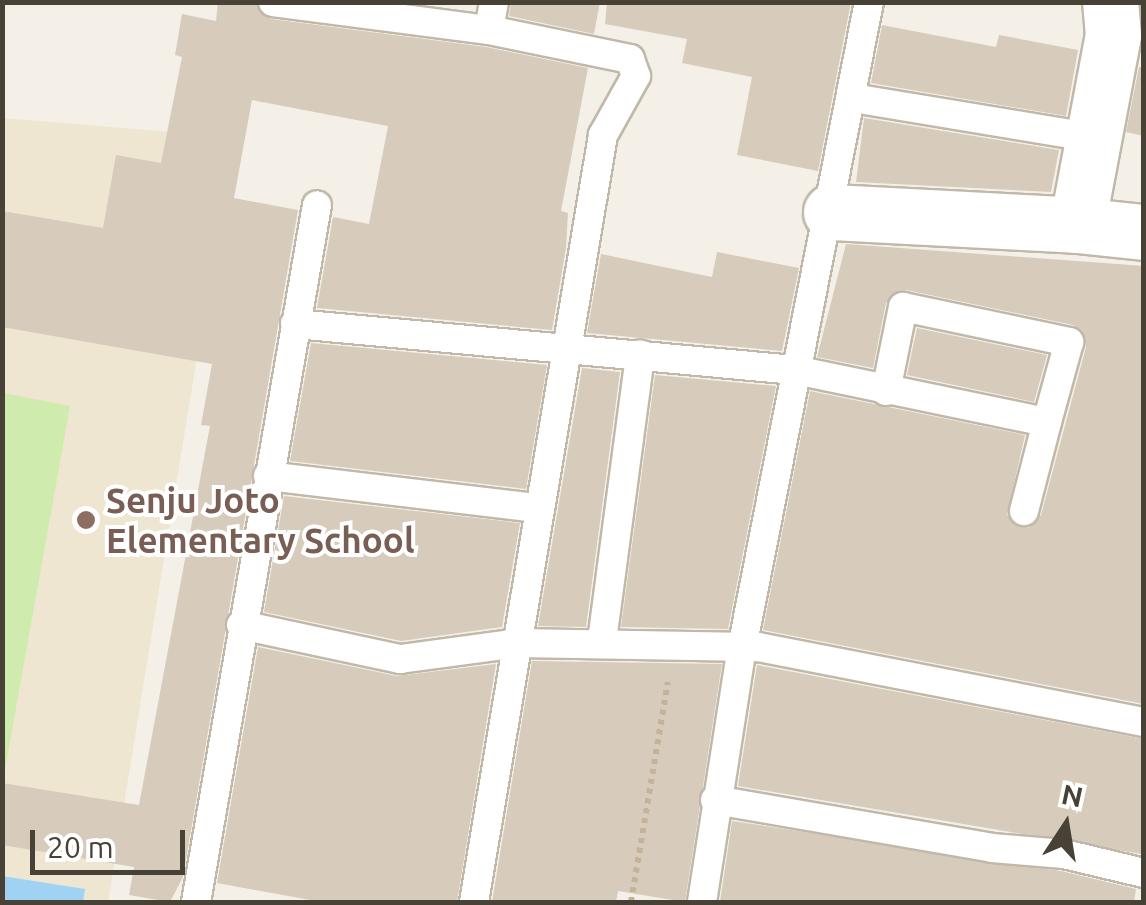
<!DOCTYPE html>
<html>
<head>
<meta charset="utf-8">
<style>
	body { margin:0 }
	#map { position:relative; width:1146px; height:905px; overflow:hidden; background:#f4f0e7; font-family:Ubuntu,sans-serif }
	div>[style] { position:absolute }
	.education>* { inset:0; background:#eee6d0 }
	.green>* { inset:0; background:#cfebad }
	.water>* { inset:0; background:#a0d2f4 }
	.building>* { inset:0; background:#d7ccbb }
	.path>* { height:6px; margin-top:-3px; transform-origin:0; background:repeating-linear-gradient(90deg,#c3b499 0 5px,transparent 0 10px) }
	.roads { filter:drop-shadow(2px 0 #c0b8a9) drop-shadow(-2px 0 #c0b8a9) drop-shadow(0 2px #c0b8a9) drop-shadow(0 -2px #c0b8a9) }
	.lane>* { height:28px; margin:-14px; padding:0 14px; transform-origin:14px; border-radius:14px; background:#fff }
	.street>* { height:55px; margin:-27.5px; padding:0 27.5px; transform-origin:27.5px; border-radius:27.5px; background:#fff }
	.dots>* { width:28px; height:28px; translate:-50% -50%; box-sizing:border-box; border:5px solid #fff; border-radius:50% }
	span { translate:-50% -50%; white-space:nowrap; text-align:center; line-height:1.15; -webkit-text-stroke:8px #fff; paint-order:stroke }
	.education-label { font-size:35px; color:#785e54; font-weight:700 }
	.left { translate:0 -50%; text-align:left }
	.frame { position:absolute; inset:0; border:5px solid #484135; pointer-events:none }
	.north { position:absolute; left:1016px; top:775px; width:100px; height:100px; -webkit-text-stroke:8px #fff; paint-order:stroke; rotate:12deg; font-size:28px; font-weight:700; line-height:40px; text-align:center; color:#484135 }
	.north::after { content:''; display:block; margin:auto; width:35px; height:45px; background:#484135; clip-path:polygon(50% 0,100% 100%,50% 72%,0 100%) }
	.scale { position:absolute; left:30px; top:830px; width:155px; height:45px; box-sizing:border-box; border:5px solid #484135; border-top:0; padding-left:12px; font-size:30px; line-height:35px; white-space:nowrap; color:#484135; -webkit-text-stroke:8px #fff; paint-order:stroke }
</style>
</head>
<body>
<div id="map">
	<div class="education">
		<div style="clip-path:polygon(2px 118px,233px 137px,108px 902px,3px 902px)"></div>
	</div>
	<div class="green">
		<div style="clip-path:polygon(3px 393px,70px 406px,4px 775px,2px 774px)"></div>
	</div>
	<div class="water">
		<div style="clip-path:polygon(2px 876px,85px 889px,83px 902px,3px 902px)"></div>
	</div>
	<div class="building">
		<div style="clip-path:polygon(218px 2px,256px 2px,271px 19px,486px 47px,588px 68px,561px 211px,568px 213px,566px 248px,552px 330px,317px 308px,333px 217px,369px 224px,388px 126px,252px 100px,234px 198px,298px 210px,183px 877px,170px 902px,129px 895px,134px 867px,2px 845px,2px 783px,139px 805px,210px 426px,201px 425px,212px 364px,2px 327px,2px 211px,103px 228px,116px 155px,161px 163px,182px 57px,175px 55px,182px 14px,216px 21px)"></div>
		<div style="clip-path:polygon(511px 2px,600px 2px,594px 34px,509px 16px)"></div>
		<div style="clip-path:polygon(607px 2px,851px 2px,818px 171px,737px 155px,752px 77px,682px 63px,687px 39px,605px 24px)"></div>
		<div style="clip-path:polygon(882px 25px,996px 47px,999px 35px,1078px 50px,1066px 116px,871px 83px)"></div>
		<div style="clip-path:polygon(1139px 67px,1144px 68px,1144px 136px,1126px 132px)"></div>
		<div style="clip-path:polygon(864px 118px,1059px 150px,1051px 192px,856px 182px)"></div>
		<div style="clip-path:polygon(846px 244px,1144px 266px,1144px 704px,763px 630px,810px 391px,1025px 435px,1007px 515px,1028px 528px,1041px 515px,1086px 347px,1082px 330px,1073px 325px,906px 290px,886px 303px,873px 368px,817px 357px)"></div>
		<div style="clip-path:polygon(717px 252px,799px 268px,782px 351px,587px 333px,601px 254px,712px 277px)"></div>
		<div style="clip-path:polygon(917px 328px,1047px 355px,1034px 402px,907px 375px)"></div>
		<div style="clip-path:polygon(311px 343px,547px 365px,526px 489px,290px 461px)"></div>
		<div style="clip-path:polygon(582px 368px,620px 372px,586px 627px,538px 626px)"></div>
		<div style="clip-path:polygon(655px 375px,776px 386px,728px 629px,621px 627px)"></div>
		<div style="clip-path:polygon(284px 496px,520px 523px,502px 627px,401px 641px,264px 612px)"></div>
		<div style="clip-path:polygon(258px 647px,397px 676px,496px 664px,457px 902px,321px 902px,217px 883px)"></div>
		<div style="clip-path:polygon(532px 661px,722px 664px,685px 902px,618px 891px,616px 902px,492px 902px)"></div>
		<div style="clip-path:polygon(757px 665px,1144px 739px,1141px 854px,738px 786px)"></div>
		<div style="clip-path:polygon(732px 821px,1061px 871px,1136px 889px,1134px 902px,720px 902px)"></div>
	</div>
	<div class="path">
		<div style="left:631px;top:902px;width:223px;rotate:-80.5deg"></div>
	</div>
	<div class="roads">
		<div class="lane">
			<div style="left:273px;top:2px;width:218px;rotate:7.4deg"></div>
			<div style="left:489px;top:30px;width:144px;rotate:11.6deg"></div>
			<div style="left:630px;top:59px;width:18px;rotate:71deg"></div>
			<div style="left:636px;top:76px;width:68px;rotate:119.2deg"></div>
			<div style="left:603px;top:135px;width:778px;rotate:99.55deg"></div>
			<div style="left:489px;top:30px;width:28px;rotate:-80deg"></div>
			<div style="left:853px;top:98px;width:244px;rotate:9.4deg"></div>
			<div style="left:295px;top:324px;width:502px;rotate:5.26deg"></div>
			<div style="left:795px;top:370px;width:257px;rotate:11.7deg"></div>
			<div style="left:1047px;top:422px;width:92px;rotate:104.5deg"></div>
			<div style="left:886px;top:391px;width:86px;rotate:-78.6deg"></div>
			<div style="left:903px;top:307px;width:170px;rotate:11.9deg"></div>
			<div style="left:1069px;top:342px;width:83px;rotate:105.4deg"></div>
			<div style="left:268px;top:476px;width:272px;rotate:6.8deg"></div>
			<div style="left:241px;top:625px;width:163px;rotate:12.1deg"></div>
			<div style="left:400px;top:659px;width:119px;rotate:-7.7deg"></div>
			<div style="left:518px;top:643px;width:240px;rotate:1deg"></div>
			<div style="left:758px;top:647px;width:393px;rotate:11deg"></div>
			<div style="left:602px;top:641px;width:289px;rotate:-82.4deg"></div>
			<div style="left:715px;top:800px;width:281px;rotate:9.8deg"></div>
			<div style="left:992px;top:848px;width:72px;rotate:4.8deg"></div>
			<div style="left:1064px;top:854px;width:82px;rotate:13.4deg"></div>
			<div style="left:196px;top:902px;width:707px;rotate:-80.15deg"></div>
			<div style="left:702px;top:902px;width:257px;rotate:-81.1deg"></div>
			<div style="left:742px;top:648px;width:658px;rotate:-78.88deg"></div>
		</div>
		<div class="street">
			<div style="left:831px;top:212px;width:246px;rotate:3deg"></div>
			<div style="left:1077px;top:225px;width:193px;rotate:-79.3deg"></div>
			<div style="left:1113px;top:35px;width:33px;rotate:-95deg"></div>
			<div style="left:1077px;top:225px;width:67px;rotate:6deg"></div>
		</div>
	</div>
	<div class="dots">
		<div style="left:86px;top:520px;background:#8d6e63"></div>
	</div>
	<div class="education-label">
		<span class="left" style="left:106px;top:520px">Senju Joto<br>Elementary School</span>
	</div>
	<div class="frame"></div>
	<div class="north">N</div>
	<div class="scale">20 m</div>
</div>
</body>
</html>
